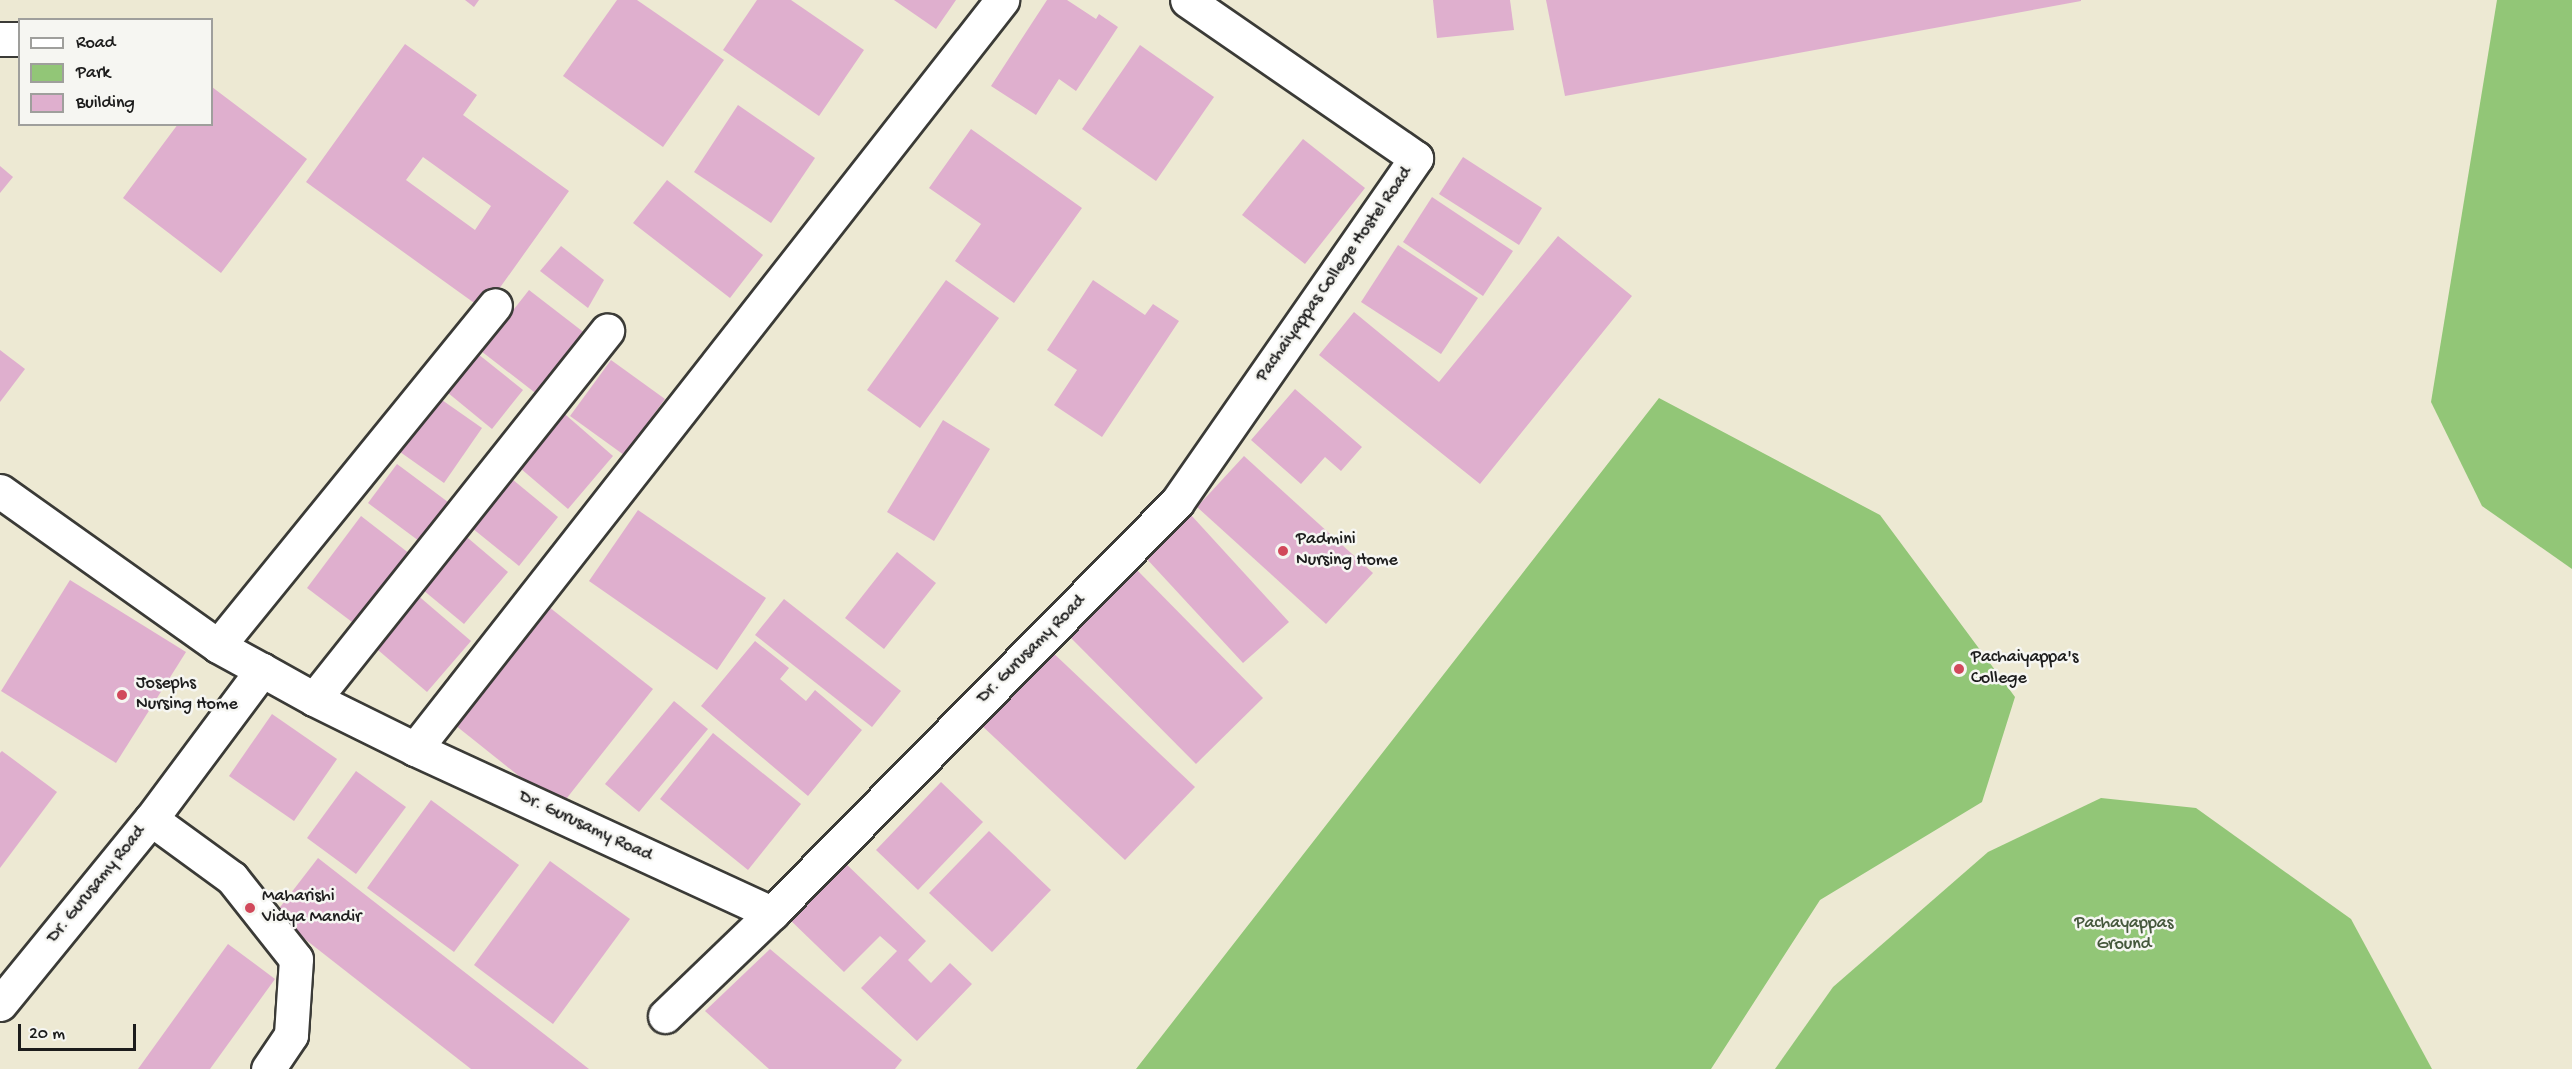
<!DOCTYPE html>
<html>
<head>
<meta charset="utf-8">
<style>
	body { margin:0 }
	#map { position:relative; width:2572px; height:1069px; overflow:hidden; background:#ede9d3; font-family:"Gochi Hand",sans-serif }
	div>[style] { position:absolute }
	.green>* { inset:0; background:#92c677 }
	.building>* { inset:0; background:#dfafce }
	.roads { filter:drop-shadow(2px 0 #3b3b37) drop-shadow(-2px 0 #3b3b37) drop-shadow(0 2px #3b3b37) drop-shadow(0 -2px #3b3b37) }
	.minor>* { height:33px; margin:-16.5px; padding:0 16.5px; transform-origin:16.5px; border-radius:16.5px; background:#fff }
	.dots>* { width:16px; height:16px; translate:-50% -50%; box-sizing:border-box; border:3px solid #f6f6f2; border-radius:50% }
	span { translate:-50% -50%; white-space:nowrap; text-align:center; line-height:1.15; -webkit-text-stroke:5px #f6f6f2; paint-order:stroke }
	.street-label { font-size:18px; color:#1c1c1c }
	.poi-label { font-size:18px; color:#1c1c1c }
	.left { translate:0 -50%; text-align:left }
	.park-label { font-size:18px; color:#45583c }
	.legend { position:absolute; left:18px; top:18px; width:195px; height:108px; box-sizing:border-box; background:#f6f6f2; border:2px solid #9f9f9c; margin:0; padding:8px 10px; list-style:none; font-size:18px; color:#1c1c1c }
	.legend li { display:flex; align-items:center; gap:12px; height:30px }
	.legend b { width:30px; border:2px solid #9f9f9c }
	.scale { position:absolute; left:18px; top:1024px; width:118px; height:27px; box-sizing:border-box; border:3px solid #1c1c1c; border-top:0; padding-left:8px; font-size:18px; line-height:21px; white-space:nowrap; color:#1c1c1c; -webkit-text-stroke:4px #f6f6f2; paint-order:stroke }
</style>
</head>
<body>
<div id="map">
	<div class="green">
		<div style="clip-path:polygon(2497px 0,2572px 0,2572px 569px,2482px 506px,2431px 402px)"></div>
		<div style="clip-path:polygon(1659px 398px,1880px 515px,2015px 697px,1982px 802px,1820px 900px,1711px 1069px,1136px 1069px)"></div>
		<div style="clip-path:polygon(2101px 798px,2196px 808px,2351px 919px,2432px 1069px,1775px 1069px,1833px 987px,1988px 852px)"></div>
	</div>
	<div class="building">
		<div style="clip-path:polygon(465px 0,479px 0,474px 7px)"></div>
		<div style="clip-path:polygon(617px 0,637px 0,724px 60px,663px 147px,563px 76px)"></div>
		<div style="clip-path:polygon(757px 0,791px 0,864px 50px,819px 116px,723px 50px)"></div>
		<div style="clip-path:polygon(894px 0,956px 0,936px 29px)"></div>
		<div style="clip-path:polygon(1047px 0,1067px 0,1096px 19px,1099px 14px,1118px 27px,1076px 91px,1059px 79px,1036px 115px,991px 86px)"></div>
		<div style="clip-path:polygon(1433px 0,1510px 0,1514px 30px,1437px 38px)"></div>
		<div style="clip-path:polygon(1546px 0,2081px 0,2081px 1px,1565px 96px)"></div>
		<div style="clip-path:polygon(evenodd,405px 44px,477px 95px,463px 115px,569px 191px,484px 310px,306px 182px,405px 44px,423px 157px,491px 206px,475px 230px,406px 180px,423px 157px)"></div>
		<div style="clip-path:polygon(1140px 45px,1214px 97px,1156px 181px,1082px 129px)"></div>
		<div style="clip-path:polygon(212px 87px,307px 159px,221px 273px,123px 198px,178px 124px,212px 124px)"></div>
		<div style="clip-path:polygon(738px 105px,815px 158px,771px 223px,694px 172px)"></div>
		<div style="clip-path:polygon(971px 129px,1082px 208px,1014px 303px,955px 261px,981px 224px,929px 188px)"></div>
		<div style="clip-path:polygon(1303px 139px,1365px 188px,1305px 264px,1242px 215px)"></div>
		<div style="clip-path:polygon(1463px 157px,1542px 208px,1519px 245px,1439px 194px)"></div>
		<div style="clip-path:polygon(0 166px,13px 177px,0 193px)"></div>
		<div style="clip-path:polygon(667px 180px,763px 255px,730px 298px,633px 223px)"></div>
		<div style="clip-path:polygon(1432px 197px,1513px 251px,1483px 296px,1403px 242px)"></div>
		<div style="clip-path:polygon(1558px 236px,1632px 296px,1480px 484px,1319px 355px,1354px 312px,1439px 382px)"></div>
		<div style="clip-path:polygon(1398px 245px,1478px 298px,1441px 354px,1361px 302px)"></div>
		<div style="clip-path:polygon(561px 246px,604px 280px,588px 308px,540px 271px)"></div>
		<div style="clip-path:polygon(946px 280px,999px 318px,920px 428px,867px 390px)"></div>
		<div style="clip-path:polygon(1093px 280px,1145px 315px,1153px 304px,1179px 321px,1102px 437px,1054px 405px,1077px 370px,1047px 350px)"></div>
		<div style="clip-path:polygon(529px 290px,586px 334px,538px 395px,481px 351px)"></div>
		<div style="clip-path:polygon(0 350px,25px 369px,0 402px)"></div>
		<div style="clip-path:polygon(473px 350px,523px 390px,492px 429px,442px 388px)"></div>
		<div style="clip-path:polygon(611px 360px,665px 399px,624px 455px,570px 416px)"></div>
		<div style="clip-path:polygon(1295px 389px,1362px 447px,1341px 471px,1325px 457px,1301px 484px,1251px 440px)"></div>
		<div style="clip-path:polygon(432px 393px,482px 428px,444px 483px,393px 447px)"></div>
		<div style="clip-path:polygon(559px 409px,613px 456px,568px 509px,513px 462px)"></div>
		<div style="clip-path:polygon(943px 420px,990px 449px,934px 541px,887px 512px)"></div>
		<div style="clip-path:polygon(1244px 456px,1373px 573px,1326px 624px,1197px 507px)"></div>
		<div style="clip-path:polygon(397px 464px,452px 505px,423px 544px,368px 503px)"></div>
		<div style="clip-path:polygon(512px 479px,558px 517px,519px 566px,472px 528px)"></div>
		<div style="clip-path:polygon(638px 510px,766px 598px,717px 670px,589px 581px)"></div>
		<div style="clip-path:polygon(1191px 515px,1289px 622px,1243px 663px,1145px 557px)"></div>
		<div style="clip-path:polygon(361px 516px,410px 554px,356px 625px,307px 588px)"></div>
		<div style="clip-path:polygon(462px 533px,508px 572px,464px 624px,417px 585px)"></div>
		<div style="clip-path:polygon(897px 552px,936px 583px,884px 649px,845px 618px)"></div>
		<div style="clip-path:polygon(1136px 569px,1263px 698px,1196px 764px,1068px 635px)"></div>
		<div style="clip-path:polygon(70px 580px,186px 652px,116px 763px,1px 691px)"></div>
		<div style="clip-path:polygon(415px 593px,471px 641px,427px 692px,371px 644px)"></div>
		<div style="clip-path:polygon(784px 599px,901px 691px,872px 727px,755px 635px)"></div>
		<div style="clip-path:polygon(549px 607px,653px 689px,559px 808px,455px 725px)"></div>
		<div style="clip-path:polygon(755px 641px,789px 668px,780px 679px,806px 701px,815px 690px,862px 730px,808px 796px,701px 706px)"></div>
		<div style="clip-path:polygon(1049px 649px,1195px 787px,1125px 860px,979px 723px)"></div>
		<div style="clip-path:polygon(674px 701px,708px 729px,639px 812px,605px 784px)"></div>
		<div style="clip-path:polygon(272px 714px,337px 759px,294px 821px,229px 776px)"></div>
		<div style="clip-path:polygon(713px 733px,801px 804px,748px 870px,660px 799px)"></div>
		<div style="clip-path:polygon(2px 751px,57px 792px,0 868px,0 753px)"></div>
		<div style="clip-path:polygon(356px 771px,406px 807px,356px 874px,307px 838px)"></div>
		<div style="clip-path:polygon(941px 782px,983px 822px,918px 890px,876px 850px)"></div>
		<div style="clip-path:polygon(431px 800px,519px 865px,454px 952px,367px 888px)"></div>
		<div style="clip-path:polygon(989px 831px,1051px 890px,992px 952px,929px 893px)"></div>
		<div style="clip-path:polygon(318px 858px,589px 1069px,471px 1069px,274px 915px)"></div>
		<div style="clip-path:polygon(841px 859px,926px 941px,908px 960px,931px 983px,950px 963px,972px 984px,917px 1041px,861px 988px,897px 951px,880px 936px,844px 972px,786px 916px)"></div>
		<div style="clip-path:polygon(550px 861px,630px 919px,553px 1024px,474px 965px)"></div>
		<div style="clip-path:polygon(228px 944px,275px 979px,210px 1069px,138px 1069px)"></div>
		<div style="clip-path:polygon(770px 949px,902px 1060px,895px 1069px,769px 1069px,705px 1011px)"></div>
	</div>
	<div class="roads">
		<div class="minor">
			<div style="left:0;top:39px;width:20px"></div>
			<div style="left:0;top:491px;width:267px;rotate:35.4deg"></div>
			<div style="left:218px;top:646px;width:50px;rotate:28.6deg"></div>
			<div style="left:218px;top:646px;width:439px;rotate:-50.9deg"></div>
			<div style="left:314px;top:699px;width:471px;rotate:-51.5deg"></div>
			<div style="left:415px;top:749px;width:952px;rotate:-51.91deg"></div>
			<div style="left:151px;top:819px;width:100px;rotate:36.1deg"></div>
			<div style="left:232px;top:878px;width:103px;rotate:51.7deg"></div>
			<div style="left:296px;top:959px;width:76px;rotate:93.8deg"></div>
			<div style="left:291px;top:1035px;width:41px;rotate:124.1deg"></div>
			<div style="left:0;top:1004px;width:239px;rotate:-50.8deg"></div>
			<div style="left:151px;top:819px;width:186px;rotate:-53.3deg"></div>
			<div style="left:262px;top:670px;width:60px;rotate:29.1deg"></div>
			<div style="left:314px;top:699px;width:113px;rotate:26.3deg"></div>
			<div style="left:415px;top:749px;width:393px;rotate:24.7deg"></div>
			<div style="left:772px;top:913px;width:577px;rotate:-45.42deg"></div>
			<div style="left:1177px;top:502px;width:419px;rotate:-55.2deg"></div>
			<div style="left:1416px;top:158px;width:278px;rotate:-145.4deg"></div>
			<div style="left:665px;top:1016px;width:149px;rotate:-43.9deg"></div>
		</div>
	</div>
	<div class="dots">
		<div style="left:1283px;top:551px;background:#d1495b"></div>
		<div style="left:1959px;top:669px;background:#d1495b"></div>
		<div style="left:122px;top:695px;background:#d1495b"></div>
		<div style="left:250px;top:908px;background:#d1495b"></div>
	</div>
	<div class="street-label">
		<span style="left:1335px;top:275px;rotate:-55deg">Pachaiyappas College Hostel Road</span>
		<span style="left:1032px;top:650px;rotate:-45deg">Dr. Gurusamy Road</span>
		<span style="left:585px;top:827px;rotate:25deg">Dr. Gurusamy Road</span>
		<span style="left:97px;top:885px;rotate:-51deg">Dr. Gurusamy Road</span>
	</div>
	<div class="poi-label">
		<span class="left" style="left:1296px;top:551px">Padmini<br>Nursing Home</span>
		<span class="left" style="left:1971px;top:669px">Pachaiyappa's<br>College</span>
		<span class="left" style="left:136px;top:695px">Josephs<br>Nursing Home</span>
		<span class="left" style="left:262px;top:908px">Maharishi<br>Vidya Mandir</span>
	</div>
	<div class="park-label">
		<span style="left:2124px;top:935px">Pachayappas<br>Ground</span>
	</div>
	<ul class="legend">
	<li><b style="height:8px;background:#fff"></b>Road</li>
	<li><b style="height:16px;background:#92c677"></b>Park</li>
	<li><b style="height:16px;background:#dfafce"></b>Building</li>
	</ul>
	<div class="scale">20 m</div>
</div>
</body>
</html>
